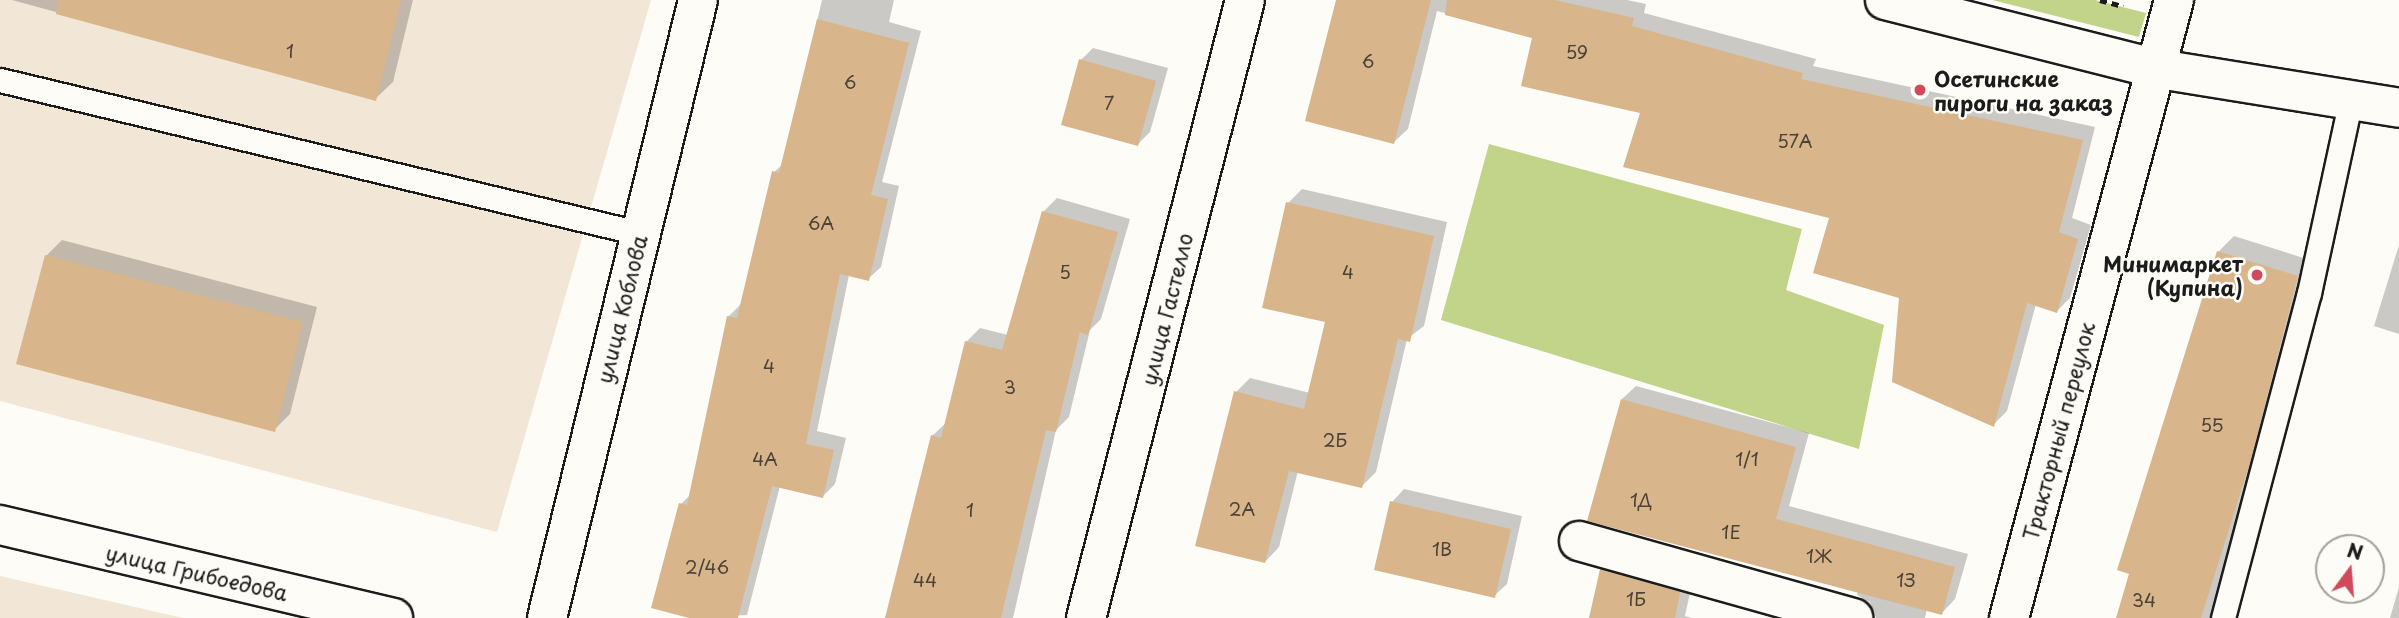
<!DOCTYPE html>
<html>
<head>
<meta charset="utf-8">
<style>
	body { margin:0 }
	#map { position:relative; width:2399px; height:618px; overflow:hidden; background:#fdfcf7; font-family:"Playpen Sans",sans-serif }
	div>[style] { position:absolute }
	.built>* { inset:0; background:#f2e7d6 }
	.green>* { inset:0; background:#c2d489 }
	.shadow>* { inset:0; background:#0003 }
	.building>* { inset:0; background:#d8b58a }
	.path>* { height:4.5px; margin-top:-2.25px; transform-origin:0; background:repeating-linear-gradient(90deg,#1c1c1c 0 7px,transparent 0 12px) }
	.roads { filter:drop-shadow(2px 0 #1c1c1c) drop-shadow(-2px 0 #1c1c1c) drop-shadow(0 2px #1c1c1c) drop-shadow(0 -2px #1c1c1c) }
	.service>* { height:23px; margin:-11.5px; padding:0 11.5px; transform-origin:11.5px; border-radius:11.5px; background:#fdfcf7 }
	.minor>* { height:38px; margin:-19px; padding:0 19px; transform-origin:19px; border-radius:19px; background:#fdfcf7 }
	.tertiary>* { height:38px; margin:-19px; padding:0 19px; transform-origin:19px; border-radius:19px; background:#fdfcf7 }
	.dots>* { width:19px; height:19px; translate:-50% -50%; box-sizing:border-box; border:4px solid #fdfcf7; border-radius:50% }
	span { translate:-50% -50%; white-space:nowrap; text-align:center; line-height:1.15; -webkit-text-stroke:5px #fdfcf7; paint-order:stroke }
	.number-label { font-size:18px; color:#4b4238 }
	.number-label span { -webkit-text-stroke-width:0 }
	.poi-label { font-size:21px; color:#1c1c1c; font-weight:700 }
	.left { translate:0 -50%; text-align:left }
	.right { translate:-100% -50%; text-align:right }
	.street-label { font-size:21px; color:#1c1c1c }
	.north { position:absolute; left:2315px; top:534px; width:70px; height:70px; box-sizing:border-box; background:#fdfcf7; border:2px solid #a3a29f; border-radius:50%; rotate:16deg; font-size:19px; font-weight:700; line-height:28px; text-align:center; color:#1c1c1c }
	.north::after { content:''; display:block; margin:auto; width:24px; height:32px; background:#d1495b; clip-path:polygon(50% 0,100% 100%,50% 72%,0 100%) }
</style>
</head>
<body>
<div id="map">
	<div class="built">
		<div style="clip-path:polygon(0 0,651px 0,497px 532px,0 401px)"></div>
		<div style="clip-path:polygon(0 576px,183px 618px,0 618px)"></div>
	</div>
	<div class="green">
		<div style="clip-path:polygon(1992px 0,2095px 0,2146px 13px,2139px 37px)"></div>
		<div style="clip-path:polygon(1489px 144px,1802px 229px,1786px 290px,1884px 325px,1859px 449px,1441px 320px)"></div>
	</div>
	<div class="shadow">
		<div style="clip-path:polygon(12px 0,413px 0,393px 82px,375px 99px)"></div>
		<div style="clip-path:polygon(822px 0,894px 0,889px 22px,921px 31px,882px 182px,899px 186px,881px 267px,868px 279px,849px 275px,817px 431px,846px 438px,835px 484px,823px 496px,780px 486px,747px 615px,696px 618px,681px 504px,691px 494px,728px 317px,741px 304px,774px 172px,783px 164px)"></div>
		<div style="clip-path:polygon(1338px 0,1627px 0,1646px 4px,1644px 13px,1816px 59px,1813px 66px,2095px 127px,2072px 218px,2091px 225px,2070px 298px,2057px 311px,2036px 304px,2007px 411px,1993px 425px,1901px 297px,1831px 217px,1642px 111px,1534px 36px,1437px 11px,1408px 129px,1394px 142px)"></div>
		<div style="clip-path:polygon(1093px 48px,1168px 68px,1150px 132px,1138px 144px,1081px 60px)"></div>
		<div style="clip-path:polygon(1302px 189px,1447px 222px,1424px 326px,1407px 339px,1376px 472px,1362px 486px,1298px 471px,1279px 547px,1265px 562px,1236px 392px,1250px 378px,1310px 393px,1328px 321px,1288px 203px)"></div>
		<div style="clip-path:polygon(1057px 198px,1130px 219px,1101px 319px,1090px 330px,1069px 417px,1056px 430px,1013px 618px,886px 618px,932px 436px,947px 422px,966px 342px,980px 328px,1008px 335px,1043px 212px)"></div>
		<div style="clip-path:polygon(2234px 236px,2313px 261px,2220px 618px,2117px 618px,2218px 252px)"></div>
		<div style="clip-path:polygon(62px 240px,317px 307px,290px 414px,274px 430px,46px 256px)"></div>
		<div style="clip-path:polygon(2399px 245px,2399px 334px,2374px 326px)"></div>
		<div style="clip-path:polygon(1636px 386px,1809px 433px,1789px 506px,1968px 554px,1955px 599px,1942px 613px,1927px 609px,1925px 618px,1876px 618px,1870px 602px,1857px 595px,1858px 590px,1622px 399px)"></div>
		<div style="clip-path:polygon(1404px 489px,1522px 516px,1507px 584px,1494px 596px,1392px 502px)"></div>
		<div style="clip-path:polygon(1615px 557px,1693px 579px,1685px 616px,1692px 618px,1591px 618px,1601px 570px)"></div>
		<div style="clip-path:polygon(2399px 587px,2399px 618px,2390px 618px)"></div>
	</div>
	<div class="building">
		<div style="clip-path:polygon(58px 0,401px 0,376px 101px,56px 14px)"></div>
		<div style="clip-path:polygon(1336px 0,1431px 0,1394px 144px,1305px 121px)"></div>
		<div style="clip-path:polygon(1447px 0,1555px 0,1634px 18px,1632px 26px,1803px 73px,1801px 79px,2083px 140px,2059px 232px,2078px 239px,2057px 313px,2027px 303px,1994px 427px,1892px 382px,1899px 298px,1813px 273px,1829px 218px,1623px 167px,1640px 113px,1521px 86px,1532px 38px,1445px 15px)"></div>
		<div style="clip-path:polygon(817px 19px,909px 43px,871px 195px,888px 199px,869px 281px,840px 274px,806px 444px,834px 450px,823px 498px,772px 486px,738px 618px,689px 618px,651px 608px,679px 503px,687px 505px,727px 316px,737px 318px,772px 171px,779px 173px)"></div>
		<div style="clip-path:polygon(1079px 59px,1156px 81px,1138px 146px,1061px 125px)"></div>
		<div style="clip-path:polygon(1286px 202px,1434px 236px,1410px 342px,1398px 339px,1362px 488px,1289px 471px,1265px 563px,1195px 546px,1234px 391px,1304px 409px,1325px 322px,1262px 308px)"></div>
		<div style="clip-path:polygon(1042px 211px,1118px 232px,1088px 335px,1080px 332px,1056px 432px,1046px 430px,1001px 618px,885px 618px,931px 435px,941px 438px,965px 341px,1002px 350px)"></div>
		<div style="clip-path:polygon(2217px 251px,2298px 276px,2251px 459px,2201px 618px,2116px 618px,2129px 574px,2117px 570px)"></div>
		<div style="clip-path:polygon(45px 255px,303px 322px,275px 432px,16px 364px)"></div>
		<div style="clip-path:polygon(1621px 399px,1796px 447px,1776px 519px,1955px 567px,1942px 615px,1587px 521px)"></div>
		<div style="clip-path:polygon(1390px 501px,1511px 529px,1495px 598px,1374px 570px)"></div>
		<div style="clip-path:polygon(1600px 569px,1680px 592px,1675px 618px,1589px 618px)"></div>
	</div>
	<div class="path">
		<div style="left:2100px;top:0;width:24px;rotate:15deg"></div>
	</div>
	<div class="roads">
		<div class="service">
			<div style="left:0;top:80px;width:657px;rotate:13.47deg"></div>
			<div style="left:2223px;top:618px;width:336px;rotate:-75.2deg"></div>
			<div style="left:2309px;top:293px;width:198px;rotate:-77.8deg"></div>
		</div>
		<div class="minor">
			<div style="left:0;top:525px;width:404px;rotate:13.3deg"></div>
			<div style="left:1579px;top:541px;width:285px;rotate:15.7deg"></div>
			<div style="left:547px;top:618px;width:636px;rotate:-76.27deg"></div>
			<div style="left:1086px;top:618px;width:638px;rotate:-75.57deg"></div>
			<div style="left:2009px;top:618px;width:640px;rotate:-75.05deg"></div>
		</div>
		<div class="tertiary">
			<div style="left:1885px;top:0;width:276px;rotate:14.2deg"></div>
			<div style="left:2153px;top:68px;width:249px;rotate:9.2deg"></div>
		</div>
	</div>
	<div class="dots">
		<div style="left:1920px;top:90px;background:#d1495b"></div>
		<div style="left:2257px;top:275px;background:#d1495b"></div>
	</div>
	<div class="number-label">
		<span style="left:290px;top:51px">1</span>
		<span style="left:1577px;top:52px">59</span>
		<span style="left:1368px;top:61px">6</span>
		<span style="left:850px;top:82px">6</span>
		<span style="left:1109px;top:103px">7</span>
		<span style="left:1795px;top:141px">57А</span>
		<span style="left:821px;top:223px">6А</span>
		<span style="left:1065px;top:272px">5</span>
		<span style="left:1348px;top:272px">4</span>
		<span style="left:769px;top:366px">4</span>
		<span style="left:1010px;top:387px">3</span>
		<span style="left:2212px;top:425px">55</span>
		<span style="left:1335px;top:440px">2Б</span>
		<span style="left:765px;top:459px">4А</span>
		<span style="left:1747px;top:459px">1/1</span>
		<span style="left:1641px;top:500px">1Д</span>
		<span style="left:1242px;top:509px">2А</span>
		<span style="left:970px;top:510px">1</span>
		<span style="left:1731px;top:532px">1Е</span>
		<span style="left:1442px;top:549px">1В</span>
		<span style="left:1819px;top:556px">1Ж</span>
		<span style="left:707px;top:567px">2/46</span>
		<span style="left:925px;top:580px">44</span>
		<span style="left:1906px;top:580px">1З</span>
		<span style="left:1636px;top:599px">1Б</span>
		<span style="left:2144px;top:600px">34</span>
	</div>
	<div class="poi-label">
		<span class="left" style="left:1934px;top:90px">Осетинские<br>пироги на заказ</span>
		<span class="right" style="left:2243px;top:275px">Минимаркет<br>(Купина)</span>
	</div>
	<div class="street-label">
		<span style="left:621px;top:309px;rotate:-76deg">улица Коблова</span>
		<span style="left:1166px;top:309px;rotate:-76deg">улица Гастелло</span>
		<span style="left:2058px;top:431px;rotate:-75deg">Тракторный переулок</span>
		<span style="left:197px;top:572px;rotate:13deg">улица Грибоедова</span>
	</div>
	<div class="north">N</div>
</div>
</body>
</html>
